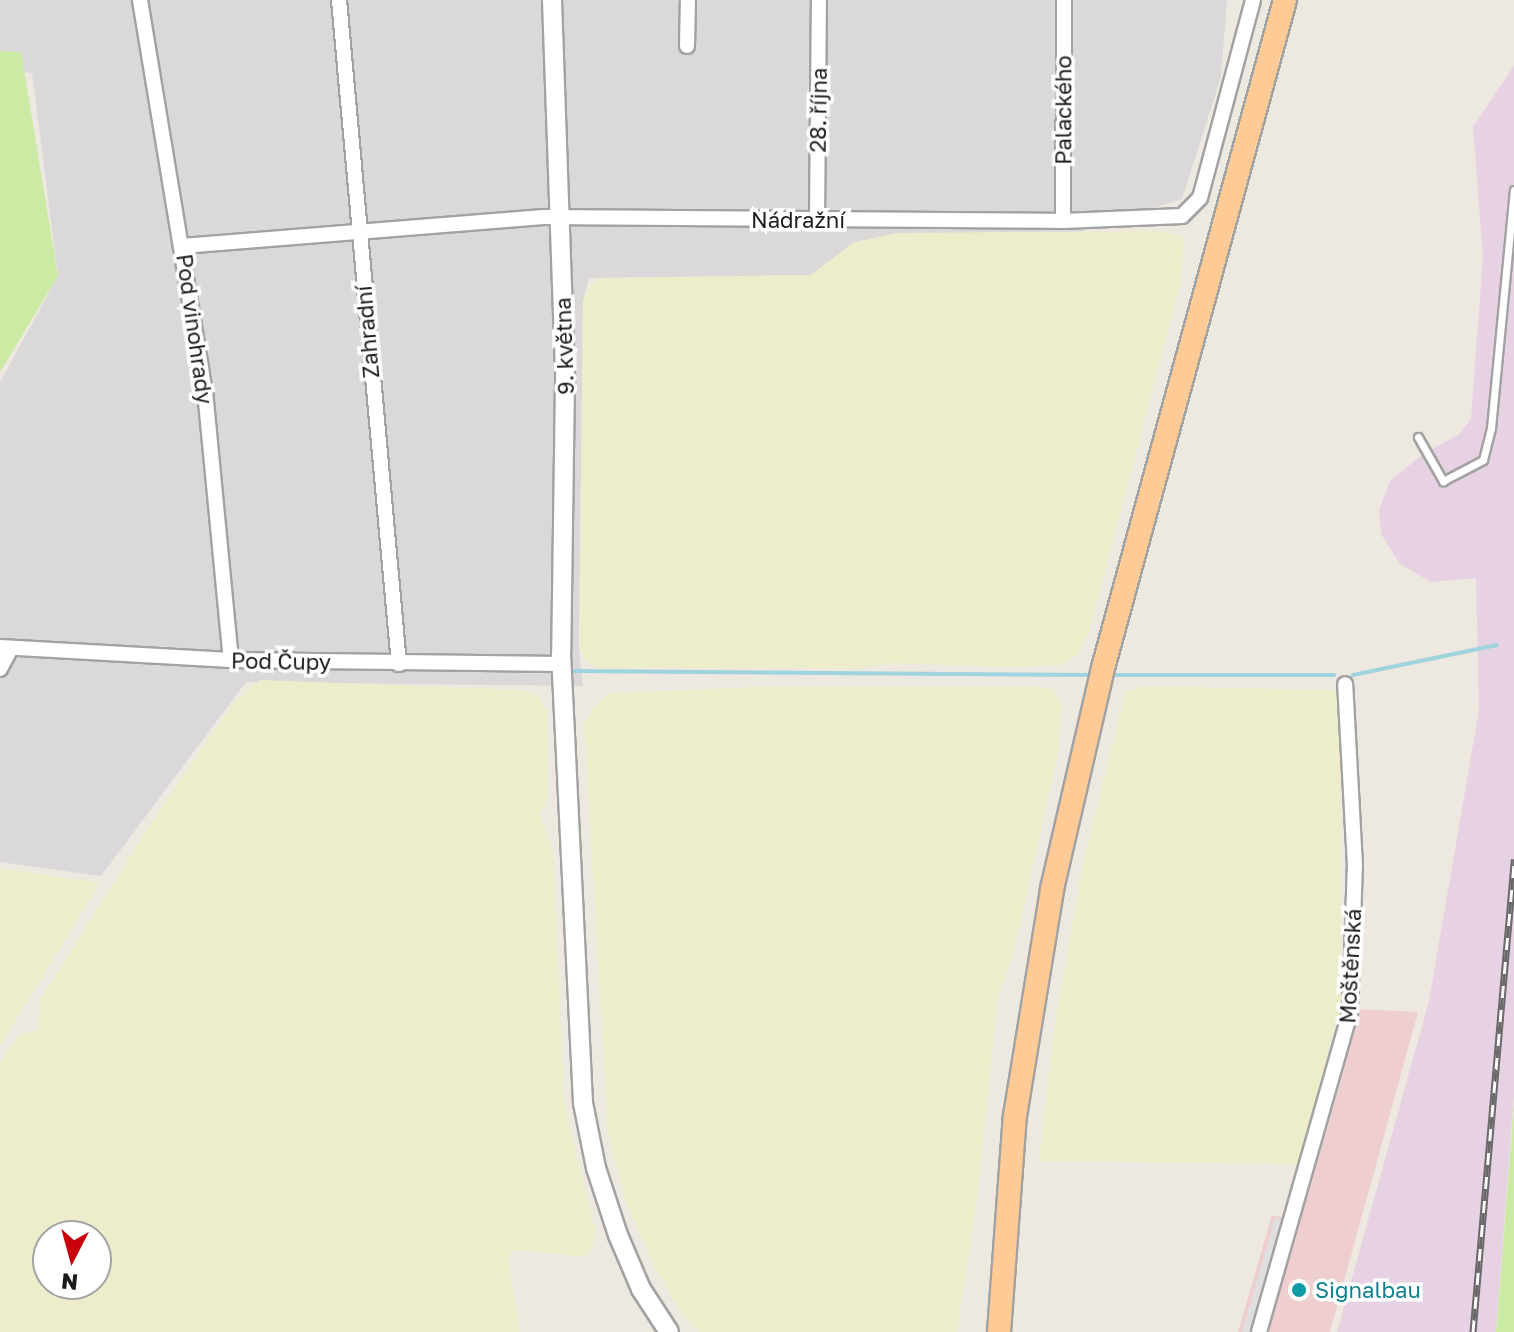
<!DOCTYPE html>
<html>
<head>
<meta charset="utf-8">
<style>
	body { margin:0 }
	#map { position:relative; width:1514px; height:1332px; overflow:hidden; background:#ede8e0; font-family:"Golos Text",sans-serif }
	div>[style] { position:absolute }
	.residential>* { inset:0; background:#dad8d8 }
	.commercial>* { inset:0; background:#efcecf }
	.industrial>* { inset:0; background:#e7d2e4 }
	.farmland>* { inset:0; background:#ededcb }
	.grass>* { inset:0; background:#cbeaa4 }
	.parking>* { inset:0; background:#dfdfdf }
	.stream>* { height:4px; margin:-2px; padding:0 2px; transform-origin:2px; border-radius:2px; background:#9fd3dd }
	.roads { filter:drop-shadow(2px 0 #a2a2a2) drop-shadow(-2px 0 #a2a2a2) drop-shadow(0 2px #a2a2a2) drop-shadow(0 -2px #a2a2a2) }
	.service>* { height:7px; margin:-3.5px; padding:0 3.5px; transform-origin:3.5px; border-radius:3.5px; background:#fff }
	.minor>* { height:14px; margin:-7px; padding:0 7px; transform-origin:7px; border-radius:7px; background:#fff }
	.tertiary>* { height:18px; margin:-9px; padding:0 9px; transform-origin:9px; border-radius:9px; background:#fff }
	.primary>* { height:22px; margin:-11px; padding:0 11px; transform-origin:11px; border-radius:11px; background:#feca95 }
	.rail>* { height:7px; margin-top:-3.5px; transform-origin:0; background:repeating-linear-gradient(90deg,#fff 0 12px,#696969 0 24px); box-sizing:border-box; border-block:2px solid #696969 }
	.dots>* { width:22px; height:22px; translate:-50% -50%; box-sizing:border-box; border:4px solid #fff; border-radius:50% }
	span { translate:-50% -50%; white-space:nowrap; text-align:center; line-height:1.15; -webkit-text-stroke:7px #fff; paint-order:stroke }
	.street-label { font-size:22px; color:#1b1b1b }
	.culture-label { font-size:22px; color:#0d838f }
	.left { translate:0 -50%; text-align:left }
	.north { position:absolute; left:32px; top:1220px; width:80px; height:80px; box-sizing:border-box; background:#fff; border:2px solid #a4a4a4; border-radius:50%; rotate:186deg; font-size:22px; font-weight:700; line-height:32px; text-align:center; color:#1b1b1b }
	.north::after { content:''; display:block; margin:auto; width:28px; height:36px; background:#c7000c; clip-path:polygon(50% 0,100% 100%,50% 72%,0 100%) }
</style>
</head>
<body>
<div id="map">
	<div class="residential">
		<div style="clip-path:polygon(0 0,1227px 0,1221px 77px,1182px 199px,1076px 233px,897px 233px,854px 242px,811px 275px,589px 278px,583px 301px,579px 649px,583px 686px,246px 682px,101px 876px,0 862px,0 382px,58px 276px,32px 73px,23px 72px,20px 52px,0 51px)"></div>
	</div>
	<div class="commercial">
		<div style="clip-path:polygon(1355px 1009px,1418px 1012px,1330px 1332px,1238px 1332px,1272px 1215px,1300px 1222px,1344px 1070px)"></div>
	</div>
	<div class="industrial">
		<div style="clip-path:polygon(1514px 66px,1514px 1093px,1496px 1332px,1337px 1332px,1429px 1001px,1479px 710px,1476px 578px,1431px 582px,1400px 564px,1381px 534px,1379px 510px,1390px 481px,1423px 454px,1458px 435px,1471px 419px,1483px 256px,1473px 127px)"></div>
	</div>
	<div class="farmland">
		<div style="clip-path:polygon(1163px 231px,1184px 238px,1181px 281px,1089px 632px,1078px 655px,1060px 665px,1006px 667px,892px 663px,861px 668px,597px 668px,585px 661px,579px 649px,583px 301px,590px 286px,603px 278px,811px 275px,853px 243px,897px 233px)"></div>
		<div style="clip-path:polygon(evenodd,260px 680px,521px 690px,537px 694px,547px 710px,547px 798px,540px 815px,553px 852px,564px 1102px,596px 1235px,589px 1254px,578px 1256px,513px 1250px,508px 1258px,520px 1332px,0 1332px,0 1064px,17px 1037px,39px 1029px,40px 1000px,158px 812px,234px 702px,260px 680px,48px 1236px,96px 1236px,96px 1284px,48px 1284px,48px 1236px)"></div>
		<div style="clip-path:polygon(1143px 686px,1334px 690px,1340px 703px,1341px 1004px,1298px 1164px,1039px 1161px,1054px 1028px,1083px 863px,1125px 692px)"></div>
		<div style="clip-path:polygon(757px 687px,1040px 687px,1053px 690px,1062px 705px,1058px 753px,1012px 959px,998px 995px,977px 1199px,957px 1332px,700px 1332px,682px 1315px,655px 1268px,626px 1203px,608px 1135px,584px 724px,594px 706px,611px 693px)"></div>
		<div style="clip-path:polygon(0 868px,100px 883px,0 1046px)"></div>
	</div>
	<div class="grass">
		<div style="clip-path:polygon(0 51px,21px 52px,58px 276px,0 372px)"></div>
		<div style="clip-path:polygon(1514px 1103px,1514px 1332px,1496px 1332px,1499px 1297px)"></div>
	</div>
	<div class="parking">
		<div style="clip-path:polygon(1275px 1218px,1285px 1222px,1253px 1332px,1242px 1332px)"></div>
	</div>
	<div class="stream">
		<div style="left:569px;top:671px;width:525px;rotate:0.44deg"></div>
		<div style="left:1107px;top:675px;width:227px"></div>
		<div style="left:1353px;top:675px;width:147px;rotate:-11.8deg"></div>
	</div>
	<div class="roads">
		<div class="service">
			<div style="left:1418px;top:437px;width:51px;rotate:60.4deg"></div>
			<div style="left:1443px;top:481px;width:45px;rotate:-27.7deg"></div>
			<div style="left:1483px;top:460px;width:33px;rotate:-76deg"></div>
			<div style="left:1491px;top:428px;width:239px;rotate:-84.5deg"></div>
		</div>
		<div class="minor">
			<div style="left:140px;top:0;width:396px;rotate:80.6deg"></div>
			<div style="left:205px;top:391px;width:270px;rotate:84.5deg"></div>
			<div style="left:339px;top:0;width:667px;rotate:84.84deg"></div>
			<div style="left:687px;top:46px;width:46px;rotate:-88.8deg"></div>
			<div style="left:817px;top:220px;width:220px;rotate:-89.5deg"></div>
			<div style="left:1063px;top:221px;width:221px;rotate:-89.7deg"></div>
			<div style="left:183px;top:246px;width:361px;rotate:-4.6deg"></div>
			<div style="left:543px;top:217px;width:520px;rotate:0.44deg"></div>
			<div style="left:1063px;top:221px;width:119px;rotate:-2.4deg"></div>
			<div style="left:1182px;top:216px;width:25px;rotate:-45deg"></div>
			<div style="left:1200px;top:198px;width:205px;rotate:-75deg"></div>
			<div style="left:0;top:647px;width:231px;rotate:3.2deg"></div>
			<div style="left:231px;top:660px;width:330px;rotate:0.7deg"></div>
			<div style="left:0;top:669px;width:24px;rotate:-62deg"></div>
			<div style="left:1259px;top:1332px;width:332px;rotate:-74.1deg"></div>
			<div style="left:1350px;top:1013px;width:147px;rotate:-88.1deg"></div>
			<div style="left:1355px;top:866px;width:182px;rotate:-93.1deg"></div>
		</div>
		<div class="tertiary">
			<div style="left:552px;top:0;width:381px;rotate:88deg"></div>
			<div style="left:565px;top:381px;width:272px;rotate:90.8deg"></div>
			<div style="left:561px;top:653px;width:451px;rotate:87.2deg"></div>
			<div style="left:583px;top:1103px;width:66px;rotate:78.7deg"></div>
			<div style="left:596px;top:1168px;width:71px;rotate:71.8deg"></div>
			<div style="left:618px;top:1235px;width:59px;rotate:66.9deg"></div>
			<div style="left:641px;top:1289px;width:51px;rotate:56.9deg"></div>
		</div>
		<div class="primary">
			<div style="left:999px;top:1332px;width:217px;rotate:-85.8deg"></div>
			<div style="left:1015px;top:1116px;width:230px;rotate:-80.7deg"></div>
			<div style="left:1052px;top:889px;width:227px;rotate:-77deg"></div>
			<div style="left:1103px;top:668px;width:692px;rotate:-74.76deg"></div>
		</div>
	</div>
	<div class="rail">
		<div style="left:1473px;top:1332px;width:475px;rotate:-85deg"></div>
	</div>
	<div class="dots">
		<div style="left:1299px;top:1290px;background:#0f9aa8"></div>
	</div>
	<div class="street-label">
		<span style="left:818px;top:110px;rotate:-89deg">28. října</span>
		<span style="left:1063px;top:110px;rotate:-90deg">Palackého</span>
		<span style="left:798px;top:220px">Nádražní</span>
		<span style="left:195px;top:329px;rotate:82deg">Pod vinohrady</span>
		<span style="left:367px;top:332px;rotate:-95deg">Zahradní</span>
		<span style="left:564px;top:346px;rotate:-92deg">9. května</span>
		<span style="left:281px;top:661px;rotate:1deg">Pod Čupy</span>
		<span style="left:1350px;top:966px;rotate:-87deg">Moštěnská</span>
	</div>
	<div class="culture-label">
		<span class="left" style="left:1315px;top:1290px">Signalbau</span>
	</div>
	<div class="north">N</div>
</div>
</body>
</html>
